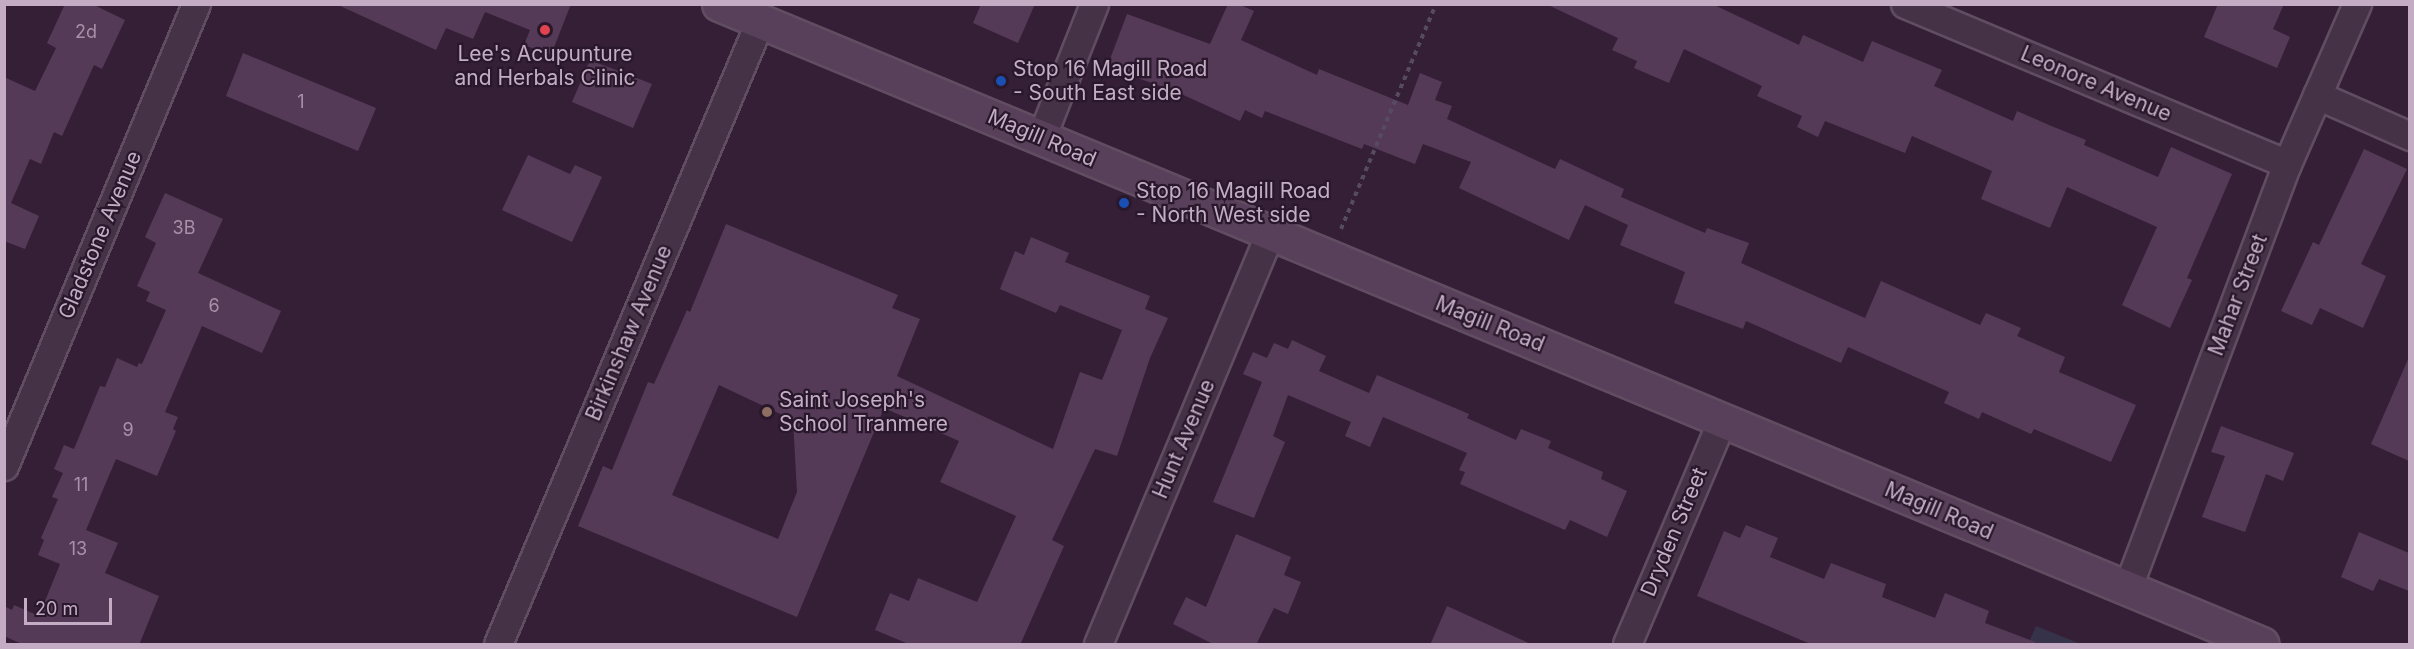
<!DOCTYPE html>
<html>
<head>
<meta charset="utf-8">
<style>
	body { margin:0 }
	#map { position:relative; width:2414px; height:649px; overflow:hidden; background:#341f36; font-family:Inter,sans-serif }
	div>[style] { position:absolute }
	.green>* { inset:0; background:#36324a }
	.building>* { inset:0; background:#553a57 }
	.path>* { height:4px; margin-top:-2px; transform-origin:0; background:repeating-linear-gradient(90deg,#574b63 0 4.5px,transparent 0 9px) }
	.roads { filter:drop-shadow(2px 0 #614d62) drop-shadow(-2px 0 #614d62) drop-shadow(0 2px #614d62) drop-shadow(0 -2px #614d62) }
	.minor>* { height:27px; margin:-13.5px; padding:0 13.5px; transform-origin:13.5px; border-radius:13.5px; background:#453247 }
	.secondary>* { height:33px; margin:-16.5px; padding:0 16.5px; transform-origin:16.5px; border-radius:16.5px; background:#59405a }
	.dots>* { width:16px; height:16px; translate:-50% -50%; box-sizing:border-box; border:3px solid #29182b; border-radius:50% }
	span { translate:-50% -50%; white-space:nowrap; text-align:center; line-height:1.15; -webkit-text-stroke:4.5px #29182b; paint-order:stroke }
	.number-label { font-size:18px; color:#a890a9 }
	.number-label span { -webkit-text-stroke-width:0 }
	.poi-label { font-size:21px; color:#c3acc4 }
	.left { translate:0 -50%; text-align:left }
	.street-label { font-size:21px; color:#c3acc4 }
	.frame { position:absolute; inset:0; border:6px solid #c3acc4; pointer-events:none }
	.scale { position:absolute; left:24px; top:598px; width:88px; height:27px; box-sizing:border-box; border:3px solid #c3acc4; border-top:0; padding-left:8px; font-size:18px; line-height:21px; white-space:nowrap; color:#c3acc4; -webkit-text-stroke:4px #29182b; paint-order:stroke }
</style>
</head>
<body>
<div id="map">
	<div class="green">
		<div style="clip-path:polygon(2036px 626px,2081px 644px,2028px 644px)"></div>
	</div>
	<div class="building">
		<div style="clip-path:polygon(65px 4px,92px 4px,125px 20px,102px 69px,94px 65px,62px 136px,54px 132px,41px 164px,30px 159px,11px 203px,39px 216px,25px 249px,4px 241px,4px 77px,35px 91px,56px 48px,47px 43px)"></div>
		<div style="clip-path:polygon(336px 4px,571px 4px,551px 55px,524px 45px,530px 30px,485px 12px,473px 39px,446px 28px,436px 50px)"></div>
		<div style="clip-path:polygon(981px 4px,1035px 4px,1018px 43px,973px 23px)"></div>
		<div style="clip-path:polygon(1228px 4px,1238px 4px,1254px 11px,1241px 40px,1317px 75px,1319px 69px,1408px 105px,1420px 73px,1442px 82px,1435px 100px,1452px 106px,1447px 119px,1555px 169px,1560px 159px,1624px 189px,1621px 197px,1705px 233px,1707px 228px,1749px 243px,1741px 263px,1865px 318px,1881px 281px,1980px 325px,1986px 313px,2021px 328px,2017px 336px,2065px 357px,2059px 372px,2136px 405px,2111px 462px,2034px 429px,2031px 434px,1982px 412px,1979px 419px,1944px 403px,1949px 392px,1848px 347px,1841px 363px,1746px 321px,1743px 329px,1674px 303px,1685px 272px,1620px 245px,1628px 225px,1585px 205px,1569px 240px,1459px 188px,1471px 162px,1423px 144px,1415px 164px,1364px 144px,1362px 149px,1265px 111px,1262px 118px,1245px 110px,1240px 121px,1177px 92px,1107px 67px,1127px 14px,1210px 44px)"></div>
		<div style="clip-path:polygon(1546px 4px,1712px 4px,1799px 45px,1803px 35px,1863px 62px,1872px 41px,1942px 70px,1934px 86px,2013px 121px,2017px 111px,2049px 125px,2086px 140px,2084px 145px,2158px 177px,2171px 147px,2232px 174px,2187px 278px,2192px 280px,2170px 328px,2122px 305px,2157px 227px,2067px 187px,2050px 228px,1981px 199px,1992px 171px,1912px 136px,1905px 153px,1825px 121px,1818px 137px,1797px 127px,1802px 116px,1757px 96px,1762px 86px,1684px 49px,1669px 83px,1634px 68px,1637px 61px,1612px 50px,1618px 38px)"></div>
		<div style="clip-path:polygon(2218px 4px,2284px 4px,2273px 29px,2290px 37px,2277px 68px,2204px 37px)"></div>
		<div style="clip-path:polygon(243px 53px,376px 108px,358px 151px,226px 96px)"></div>
		<div style="clip-path:polygon(590px 60px,652px 84px,633px 128px,572px 102px)"></div>
		<div style="clip-path:polygon(2364px 149px,2407px 169px,2361px 264px,2386px 276px,2363px 328px,2320px 308px,2312px 325px,2281px 311px,2313px 242px,2319px 245px)"></div>
		<div style="clip-path:polygon(528px 155px,570px 174px,575px 165px,602px 177px,572px 242px,502px 210px)"></div>
		<div style="clip-path:polygon(165px 193px,223px 219px,198px 273px,281px 311px,262px 353px,202px 326px,165px 412px,178px 417px,173px 429px,176px 431px,157px 476px,116px 459px,86px 530px,118px 543px,105px 573px,159px 596px,139px 645px,24px 645px,4px 636px,4px 606px,12px 610px,14px 605px,39px 616px,60px 564px,38px 555px,44px 540px,41px 538px,58px 499px,52px 497px,63px 473px,54px 469px,64px 445px,74px 449px,100px 386px,105px 387px,117px 358px,137px 367px,139px 363px,142px 364px,166px 310px,146px 301px,150px 292px,137px 286px,156px 243px,145px 237px)"></div>
		<div style="clip-path:polygon(evenodd,726px 224px,898px 295px,892px 308px,920px 319px,897px 376px,1053px 449px,1080px 372px,1102px 380px,1122px 330px,1060px 305px,1056px 313px,1000px 289px,1015px 251px,1024px 255px,1031px 237px,1069px 253px,1065px 262px,1150px 296px,1145px 309px,1168px 318px,1150px 358px,1117px 456px,1095px 449px,1052px 540px,1064px 546px,1020px 645px,911px 645px,875px 630px,890px 593px,909px 601px,918px 578px,977px 602px,1016px 516px,940px 482px,959px 441px,884px 408px,797px 617px,578px 526px,603px 466px,612px 470px,648px 382px,654px 384px,687px 310px,690px 312px,726px 224px,719px 385px,793px 420px,797px 492px,778px 539px,672px 495px,719px 385px)"></div>
		<div style="clip-path:polygon(1292px 340px,1326px 356px,1319px 371px,1369px 393px,1377px 375px,1469px 414px,1467px 418px,1516px 440px,1521px 429px,1551px 441px,1548px 448px,1603px 472px,1601px 479px,1627px 491px,1607px 537px,1570px 520px,1565px 530px,1460px 484px,1465px 472px,1459px 470px,1467px 453px,1383px 417px,1370px 447px,1345px 436px,1351px 422px,1288px 395px,1273px 436px,1285px 442px,1254px 518px,1213px 502px,1262px 382px,1243px 374px,1253px 352px,1267px 358px,1274px 343px,1288px 349px)"></div>
		<div style="clip-path:polygon(2409px 357px,2409px 461px,2371px 444px)"></div>
		<div style="clip-path:polygon(2221px 426px,2294px 453px,2283px 481px,2266px 474px,2245px 532px,2202px 517px,2225px 456px,2211px 452px)"></div>
		<div style="clip-path:polygon(1746px 525px,1778px 538px,1770px 557px,1824px 579px,1831px 563px,1886px 584px,1882px 597px,1935px 618px,1945px 593px,1989px 611px,1985px 623px,2035px 642px,2035px 645px,1813px 645px,1697px 596px,1724px 531px,1740px 538px)"></div>
		<div style="clip-path:polygon(2359px 532px,2409px 553px,2409px 591px,2379px 579px,2373px 591px,2341px 577px)"></div>
		<div style="clip-path:polygon(1236px 534px,1291px 557px,1284px 575px,1301px 582px,1288px 614px,1274px 608px,1256px 645px,1215px 645px,1173px 624px,1186px 597px,1206px 607px)"></div>
		<div style="clip-path:polygon(1447px 606px,1533px 645px,1430px 645px)"></div>
	</div>
	<div class="path">
		<div style="left:1341px;top:229px;width:244px;rotate:-67.1deg"></div>
	</div>
	<div class="roads">
		<div class="minor">
			<div style="left:1905px;top:4px;width:414px;rotate:22.7deg"></div>
			<div style="left:2317px;top:95px;width:102px;rotate:23.8deg"></div>
			<div style="left:1041px;top:138px;width:144px;rotate:-68.4deg"></div>
			<div style="left:4px;top:466px;width:500px;rotate:-67.43deg"></div>
			<div style="left:2127px;top:589px;width:454px;rotate:-69.4deg"></div>
			<div style="left:2287px;top:164px;width:175px;rotate:-66.4deg"></div>
			<div style="left:498px;top:644px;width:676px;rotate:-67.19deg"></div>
			<div style="left:1098px;top:644px;width:446px;rotate:-67.3deg"></div>
			<div style="left:1627px;top:644px;width:243px;rotate:-67deg"></div>
		</div>
		<div class="secondary">
			<div style="left:719px;top:4px;width:1670px;rotate:22.53deg"></div>
		</div>
	</div>
	<div class="dots">
		<div style="left:545px;top:30px;background:#e0444e"></div>
		<div style="left:1001px;top:81px;background:#1a4fb4"></div>
		<div style="left:1124px;top:203px;background:#1a4fb4"></div>
		<div style="left:767px;top:412px;background:#8d6e63"></div>
	</div>
	<div class="number-label">
		<span style="left:86px;top:32px">2d</span>
		<span style="left:301px;top:102px">1</span>
		<span style="left:184px;top:228px">3B</span>
		<span style="left:214px;top:306px">6</span>
		<span style="left:128px;top:430px">9</span>
		<span style="left:81px;top:485px">11</span>
		<span style="left:78px;top:549px">13</span>
	</div>
	<div class="poi-label">
		<span style="left:545px;top:66px">Lee's Acupunture<br>and Herbals Clinic</span>
		<span class="left" style="left:1013px;top:81px">Stop 16 Magill Road<br>- South East side</span>
		<span class="left" style="left:1136px;top:203px">Stop 16 Magill Road<br>- North West side</span>
		<span class="left" style="left:779px;top:412px">Saint Joseph's<br>School Tranmere</span>
	</div>
	<div class="street-label">
		<span style="left:2096px;top:84px;rotate:23deg">Leonore Avenue</span>
		<span style="left:1042px;top:138px;rotate:23deg">Magill Road</span>
		<span style="left:100px;top:235px;rotate:-67deg">Gladstone Avenue</span>
		<span style="left:2238px;top:295px;rotate:-69deg">Mahar Street</span>
		<span style="left:1490px;top:324px;rotate:22deg">Magill Road</span>
		<span style="left:629px;top:333px;rotate:-67deg">Birkinshaw Avenue</span>
		<span style="left:1184px;top:439px;rotate:-67deg">Hunt Avenue</span>
		<span style="left:1939px;top:511px;rotate:23deg">Magill Road</span>
		<span style="left:1674px;top:532px;rotate:-67deg">Dryden Street</span>
	</div>
	<div class="frame"></div>
	<div class="scale">20 m</div>
</div>
</body>
</html>
